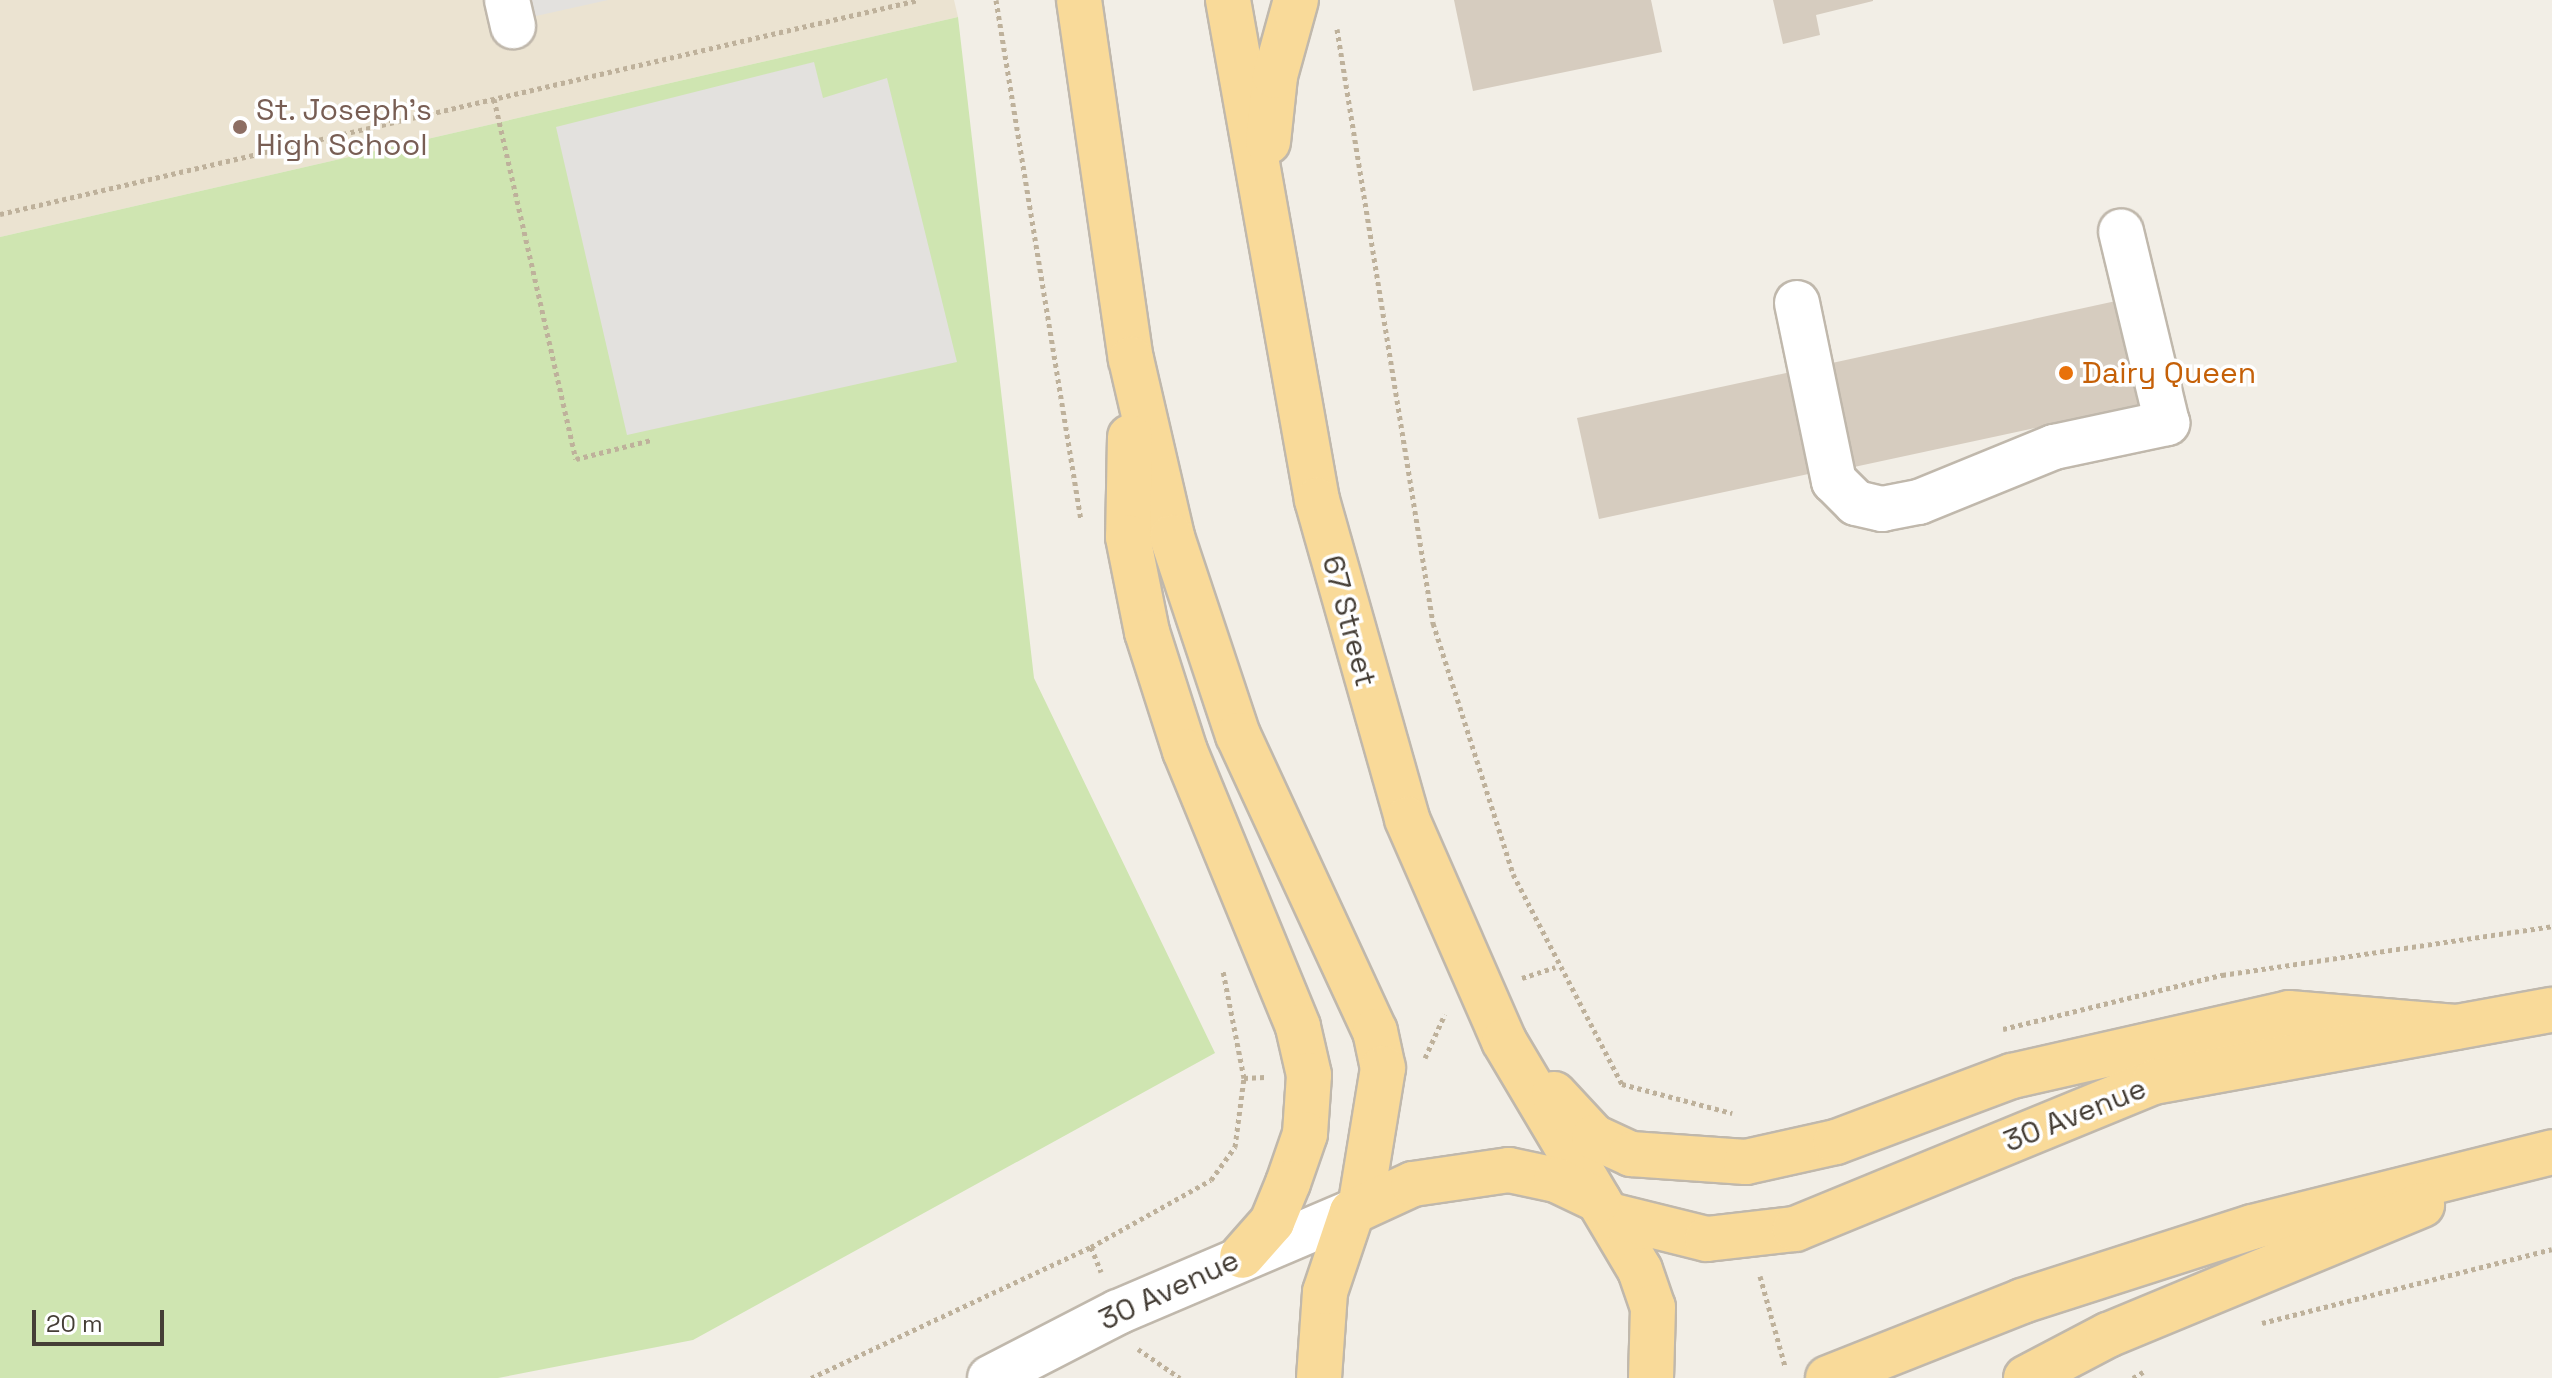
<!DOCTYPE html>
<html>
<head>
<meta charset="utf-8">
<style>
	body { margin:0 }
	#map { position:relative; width:2552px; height:1378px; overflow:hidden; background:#f2eee6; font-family:"Space Grotesk",sans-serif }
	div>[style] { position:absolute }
	.education>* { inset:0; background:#ebe3d1 }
	.green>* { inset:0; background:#cfe5b1 }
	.parking>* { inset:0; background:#e3e1de }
	.building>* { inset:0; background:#d6ccbf }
	.path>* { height:5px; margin-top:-2.5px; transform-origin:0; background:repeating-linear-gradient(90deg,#beb19b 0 4px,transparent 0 8px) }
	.roads { filter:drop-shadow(2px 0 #c0b8ac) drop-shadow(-2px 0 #c0b8ac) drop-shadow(0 2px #c0b8ac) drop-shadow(0 -2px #c0b8ac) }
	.minor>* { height:44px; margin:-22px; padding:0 22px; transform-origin:22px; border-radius:22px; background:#fff }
	.major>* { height:44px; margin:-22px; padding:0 22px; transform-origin:22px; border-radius:22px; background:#f9da99 }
	.dots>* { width:22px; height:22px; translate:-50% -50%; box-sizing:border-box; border:4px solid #fff; border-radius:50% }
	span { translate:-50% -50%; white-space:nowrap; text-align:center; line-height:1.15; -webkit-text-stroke:7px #fff; paint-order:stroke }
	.education-label { font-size:30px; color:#785e54 }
	.left { translate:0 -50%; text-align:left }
	.food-label { font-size:30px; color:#c56008 }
	.street-label { font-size:30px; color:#453e36 }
	.scale { position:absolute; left:32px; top:1310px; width:132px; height:36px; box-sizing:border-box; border:4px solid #453e36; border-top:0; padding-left:10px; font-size:24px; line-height:28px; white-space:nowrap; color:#453e36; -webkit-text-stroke:6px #fff; paint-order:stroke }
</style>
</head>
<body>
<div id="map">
	<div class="education">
		<div style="clip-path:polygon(0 0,954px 0,958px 17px,0 237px)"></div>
	</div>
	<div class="green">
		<div style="clip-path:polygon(958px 17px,1034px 678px,1215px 1053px,693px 1340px,498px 1378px,0 1378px,0 237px)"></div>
	</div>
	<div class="parking">
		<div style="clip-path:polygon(514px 0,608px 0,518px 20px)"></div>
		<div style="clip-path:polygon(814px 62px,823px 98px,887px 78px,957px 362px,627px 435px,556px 127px)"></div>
	</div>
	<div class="building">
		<div style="clip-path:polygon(1454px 0,1651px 0,1662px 52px,1473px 91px)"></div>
		<div style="clip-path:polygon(1773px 0,1873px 0,1873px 1px,1816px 15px,1820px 35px,1783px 44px)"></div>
		<div style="clip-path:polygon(2116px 301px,2138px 406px,1854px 467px,1832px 363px)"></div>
		<div style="clip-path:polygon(1791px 372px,1813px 473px,1599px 519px,1577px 418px)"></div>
	</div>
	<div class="path">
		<div style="left:996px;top:0;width:527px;rotate:80.72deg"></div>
		<div style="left:1337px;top:29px;width:602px;rotate:80.82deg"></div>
		<div style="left:1433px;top:623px;width:263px;rotate:72.3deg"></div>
		<div style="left:1513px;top:874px;width:237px;rotate:62.6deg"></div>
		<div style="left:1622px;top:1084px;width:114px;rotate:14.8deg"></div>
		<div style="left:494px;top:99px;width:369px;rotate:77.2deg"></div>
		<div style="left:576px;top:459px;width:77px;rotate:-14.2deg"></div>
		<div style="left:0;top:214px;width:943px;rotate:-13.12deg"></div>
		<div style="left:1522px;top:978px;width:35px;rotate:-18deg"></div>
		<div style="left:2003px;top:1029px;width:226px;rotate:-13.9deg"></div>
		<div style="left:2222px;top:975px;width:334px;rotate:-8.4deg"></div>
		<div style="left:1425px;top:1058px;width:48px;rotate:-65.6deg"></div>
		<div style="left:1244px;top:1078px;width:21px;rotate:-3deg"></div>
		<div style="left:1091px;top:1247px;width:27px;rotate:68deg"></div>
		<div style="left:1760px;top:1276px;width:93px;rotate:74.5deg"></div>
		<div style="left:2262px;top:1323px;width:299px;rotate:-14.3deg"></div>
		<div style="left:1138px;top:1349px;width:51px;rotate:34.6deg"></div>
		<div style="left:811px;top:1378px;width:309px;rotate:-25.1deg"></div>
		<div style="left:1091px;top:1247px;width:137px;rotate:-29.2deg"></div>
		<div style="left:1211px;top:1180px;width:41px;rotate:-54deg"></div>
		<div style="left:1235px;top:1147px;width:70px;rotate:-82.6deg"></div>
		<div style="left:1244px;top:1078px;width:109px;rotate:-101.1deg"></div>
		<div style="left:2133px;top:1378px;width:12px;rotate:-31deg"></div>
	</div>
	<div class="roads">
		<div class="minor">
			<div style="left:507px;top:0;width:27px;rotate:77deg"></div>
			<div style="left:1797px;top:303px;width:182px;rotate:78.3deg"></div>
			<div style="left:1834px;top:481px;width:31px;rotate:45deg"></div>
			<div style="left:1856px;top:503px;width:27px;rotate:13deg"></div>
			<div style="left:1882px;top:509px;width:38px;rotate:-11deg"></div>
			<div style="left:1919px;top:502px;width:146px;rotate:-22.2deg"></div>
			<div style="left:2054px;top:447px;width:116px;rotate:-12deg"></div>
			<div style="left:2167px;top:423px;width:197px;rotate:-103.5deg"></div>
			<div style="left:990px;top:1378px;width:144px;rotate:-27.3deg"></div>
			<div style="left:1118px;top:1312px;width:254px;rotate:-23.1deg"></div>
		</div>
		<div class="major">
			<div style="left:1079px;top:0;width:363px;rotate:81.8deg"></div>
			<div style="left:1131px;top:359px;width:183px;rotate:77deg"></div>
			<div style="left:1172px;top:537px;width:209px;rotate:71.6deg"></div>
			<div style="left:1238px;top:735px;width:326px;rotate:65.2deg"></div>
			<div style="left:1375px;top:1031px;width:38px;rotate:78deg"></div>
			<div style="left:1383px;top:1068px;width:142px;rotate:99.3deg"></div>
			<div style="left:1228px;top:0;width:508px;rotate:79.91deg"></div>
			<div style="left:1317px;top:500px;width:331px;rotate:74.2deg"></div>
			<div style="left:1407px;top:819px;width:242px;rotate:66.4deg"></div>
			<div style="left:1504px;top:1041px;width:266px;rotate:59.3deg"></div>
			<div style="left:1640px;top:1270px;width:39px;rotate:71deg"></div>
			<div style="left:1653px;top:1307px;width:71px;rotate:91.6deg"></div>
			<div style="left:1268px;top:142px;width:66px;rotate:-83.9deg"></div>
			<div style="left:1275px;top:76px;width:79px;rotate:-74.6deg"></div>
			<div style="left:1130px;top:437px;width:100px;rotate:91.1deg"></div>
			<div style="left:1128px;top:537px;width:97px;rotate:78.7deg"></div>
			<div style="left:1147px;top:632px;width:125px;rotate:72.3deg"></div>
			<div style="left:1185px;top:751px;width:298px;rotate:67.7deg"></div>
			<div style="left:1298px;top:1027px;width:49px;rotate:77.1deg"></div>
			<div style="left:1309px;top:1075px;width:59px;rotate:93.9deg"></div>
			<div style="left:1305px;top:1134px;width:52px;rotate:109.1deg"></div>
			<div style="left:1288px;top:1183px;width:42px;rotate:112.3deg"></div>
			<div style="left:1272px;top:1222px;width:45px;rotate:131.4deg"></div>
			<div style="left:1554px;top:1094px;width:59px;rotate:47.1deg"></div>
			<div style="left:1594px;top:1137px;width:41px;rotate:24.7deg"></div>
			<div style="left:1631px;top:1154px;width:115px;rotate:4deg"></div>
			<div style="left:1746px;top:1162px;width:92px;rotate:-12.5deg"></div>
			<div style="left:1836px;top:1142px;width:188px;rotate:-20.6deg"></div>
			<div style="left:2012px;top:1076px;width:284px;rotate:-12.8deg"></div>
			<div style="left:2289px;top:1013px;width:167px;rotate:4.8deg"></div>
			<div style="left:1610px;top:1215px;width:100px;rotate:13.9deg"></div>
			<div style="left:1707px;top:1239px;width:89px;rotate:-6.5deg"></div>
			<div style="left:1795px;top:1229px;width:388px;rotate:-22.3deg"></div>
			<div style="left:2154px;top:1082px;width:404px;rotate:-10.3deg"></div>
			<div style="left:1319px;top:1378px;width:86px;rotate:-86deg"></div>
			<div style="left:1325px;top:1292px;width:84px;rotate:-71.4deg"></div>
			<div style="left:1352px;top:1212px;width:67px;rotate:-24.7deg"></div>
			<div style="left:1413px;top:1184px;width:97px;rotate:-8.3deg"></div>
			<div style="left:1509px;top:1170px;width:48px;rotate:12deg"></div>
			<div style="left:1556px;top:1180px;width:47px;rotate:25.5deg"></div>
			<div style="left:1828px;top:1378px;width:209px;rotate:-21.6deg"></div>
			<div style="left:2022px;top:1301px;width:242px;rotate:-17.8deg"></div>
			<div style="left:2252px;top:1227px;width:309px;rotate:-14deg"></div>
			<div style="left:2026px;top:1378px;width:93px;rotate:-27.7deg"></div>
			<div style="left:2108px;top:1335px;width:340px;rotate:-22.5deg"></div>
		</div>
	</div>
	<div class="dots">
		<div style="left:240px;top:127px;background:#8d6e63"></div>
		<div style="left:2066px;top:373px;background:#e8710a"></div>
	</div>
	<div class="education-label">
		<span class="left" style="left:256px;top:127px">St. Joseph's<br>High School</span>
	</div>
	<div class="food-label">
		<span class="left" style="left:2082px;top:373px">Dairy Queen</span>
	</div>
	<div class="street-label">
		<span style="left:1349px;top:621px;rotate:75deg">67 Street</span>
		<span style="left:2075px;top:1115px;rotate:-22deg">30 Avenue</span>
		<span style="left:1169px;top:1290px;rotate:-25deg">30 Avenue</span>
	</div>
	<div class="scale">20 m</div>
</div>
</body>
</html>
